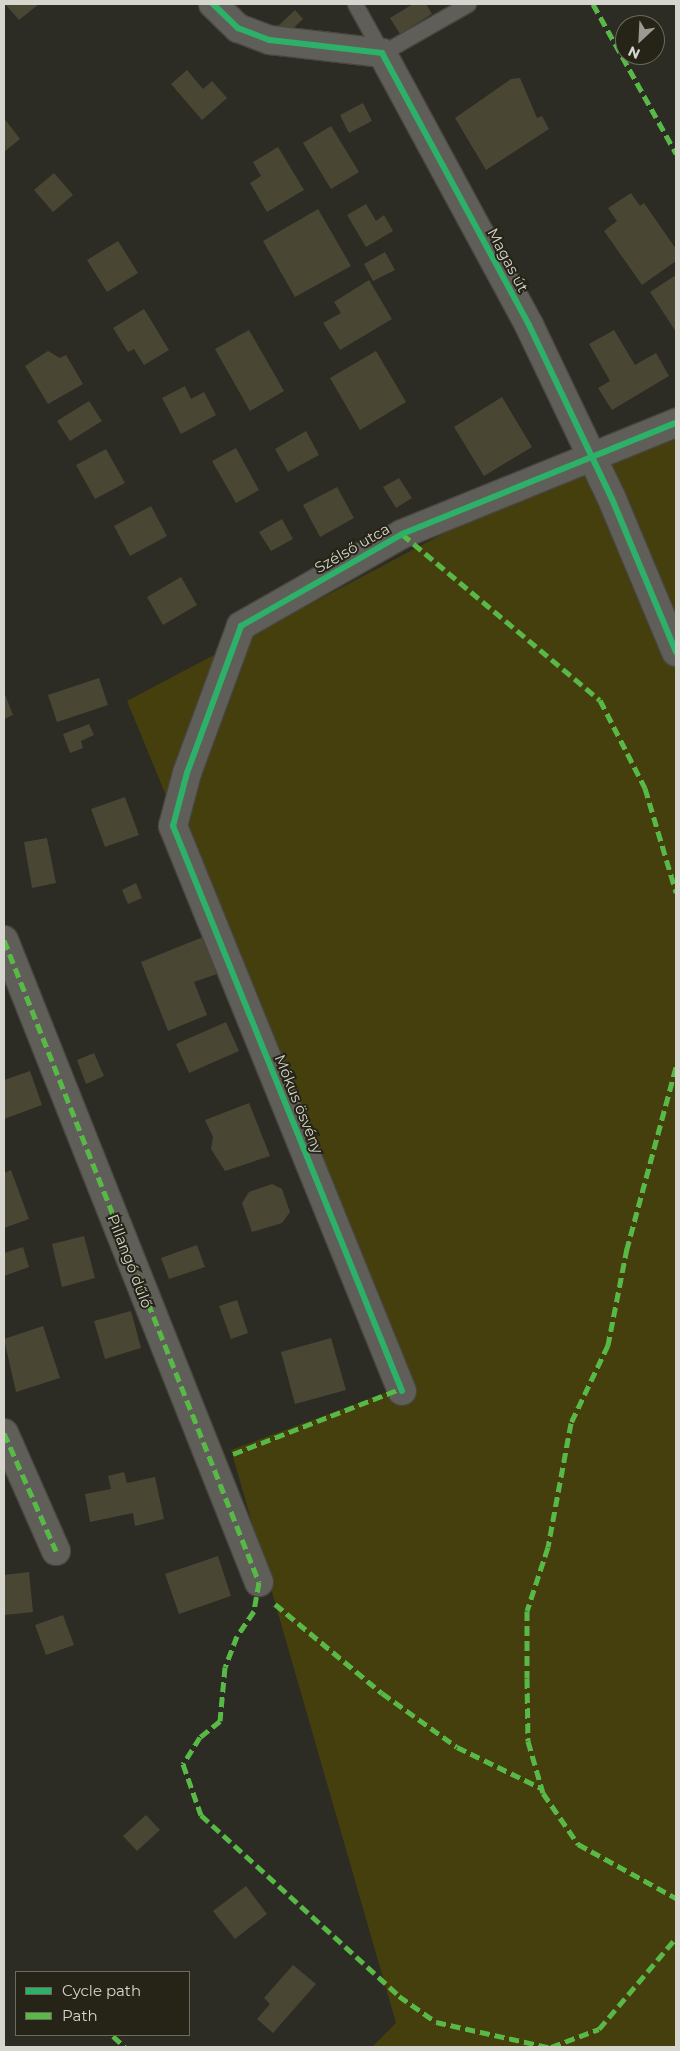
<!DOCTYPE html>
<html>
<head>
<meta charset="utf-8">
<style>
	body { margin:0 }
	#map { position:relative; width:680px; height:2051px; overflow:hidden; background:#2c2b24; font-family:Montserrat,sans-serif }
	div>[style] { position:absolute }
	.green>* { inset:0; background:#453f0d }
	.building>* { inset:0; background:#494733 }
	.roads { filter:drop-shadow(1px 0 #474640) drop-shadow(-1px 0 #474640) drop-shadow(0 1px #474640) drop-shadow(0 -1px #474640) }
	.service>* { height:15px; margin:-7.5px; padding:0 7.5px; transform-origin:7.5px; border-radius:7.5px; background:#5f5e59 }
	.minor>* { height:28px; margin:-14px; padding:0 14px; transform-origin:14px; border-radius:14px; background:#5f5e59 }
	.quiet>* { height:5px; margin-top:-2.5px; transform-origin:0; background:repeating-linear-gradient(90deg,#58b947 0 10px,transparent 0 15px) }
	.cycleway>* { height:6px; margin:-3px; padding:0 3px; transform-origin:3px; border-radius:3px; background:#2db169 }
	span { translate:-50% -50%; white-space:nowrap; text-align:center; line-height:1.15; -webkit-text-stroke:4px #252417; paint-order:stroke }
	.street-label { font-size:15px; color:#d7d6ce }
	.frame { position:absolute; inset:0; border:5px solid #d7d6ce; pointer-events:none }
	.legend { position:absolute; left:15px; top:1971px; width:175px; height:65px; box-sizing:border-box; background:#252417; border:1px solid #6c6b60; margin:0; padding:6px 9px; list-style:none; font-size:15px; color:#d7d6ce }
	.legend li { display:flex; align-items:center; gap:10px; height:25px }
	.legend b { width:25px; border:1px solid #6c6b60 }
	.north { position:absolute; left:615px; top:15px; width:50px; height:50px; box-sizing:border-box; background:#252417; border:1px solid #6c6b60; border-radius:50%; rotate:205deg; font-size:14px; font-weight:700; line-height:20px; text-align:center; color:#d7d6ce }
	.north::after { content:''; display:block; margin:auto; width:18px; height:22px; background:#9b9a92; clip-path:polygon(50% 0,100% 100%,50% 72%,0 100%) }
</style>
</head>
<body>
<div id="map">
	<div class="green">
		<div style="clip-path:polygon(676px 418px,676px 2047px,372px 2047px,396px 2023px,231px 1450px,409px 1384px,127px 701px,558px 473px)"></div>
	</div>
	<div class="building">
		<div style="clip-path:polygon(5px 4px,39px 4px,19px 20px)"></div>
		<div style="clip-path:polygon(413px 4px,426px 4px,432px 14px,400px 34px,390px 18px)"></div>
		<div style="clip-path:polygon(295px 10px,303px 19px,286px 35px,278px 26px)"></div>
		<div style="clip-path:polygon(187px 70px,203px 89px,212px 81px,227px 98px,202px 120px,171px 84px)"></div>
		<div style="clip-path:polygon(520px 78px,537px 118px,542px 116px,549px 129px,486px 170px,455px 118px,511px 79px)"></div>
		<div style="clip-path:polygon(363px 103px,372px 121px,349px 133px,340px 115px)"></div>
		<div style="clip-path:polygon(4px 118px,20px 139px,4px 152px)"></div>
		<div style="clip-path:polygon(331px 126px,359px 172px,331px 189px,303px 143px)"></div>
		<div style="clip-path:polygon(278px 147px,304px 190px,267px 212px,250px 183px,261px 176px,253px 162px)"></div>
		<div style="clip-path:polygon(54px 173px,73px 195px,53px 212px,34px 190px)"></div>
		<div style="clip-path:polygon(631px 193px,640px 206px,644px 203px,676px 249px,676px 261px,642px 285px,604px 231px,617px 221px,608px 208px)"></div>
		<div style="clip-path:polygon(366px 204px,376px 221px,384px 215px,393px 231px,366px 247px,347px 215px)"></div>
		<div style="clip-path:polygon(318px 209px,351px 266px,295px 297px,263px 241px)"></div>
		<div style="clip-path:polygon(118px 241px,138px 273px,107px 292px,87px 260px)"></div>
		<div style="clip-path:polygon(385px 252px,395px 270px,373px 281px,364px 264px)"></div>
		<div style="clip-path:polygon(676px 275px,676px 332px,650px 292px)"></div>
		<div style="clip-path:polygon(369px 280px,392px 319px,340px 350px,323px 323px,341px 313px,334px 302px)"></div>
		<div style="clip-path:polygon(144px 309px,169px 350px,144px 365px,134px 349px,128px 352px,113px 328px)"></div>
		<div style="clip-path:polygon(249px 330px,284px 391px,250px 411px,215px 349px)"></div>
		<div style="clip-path:polygon(614px 330px,635px 365px,656px 353px,669px 376px,612px 410px,598px 388px,610px 381px,589px 344px)"></div>
		<div style="clip-path:polygon(48px 351px,60px 358px,66px 355px,83px 384px,48px 404px,25px 366px)"></div>
		<div style="clip-path:polygon(376px 351px,406px 402px,360px 430px,330px 378px)"></div>
		<div style="clip-path:polygon(185px 386px,191px 399px,204px 392px,216px 415px,181px 434px,162px 398px)"></div>
		<div style="clip-path:polygon(502px 397px,532px 447px,484px 476px,454px 427px)"></div>
		<div style="clip-path:polygon(89px 401px,102px 421px,70px 441px,57px 421px)"></div>
		<div style="clip-path:polygon(306px 431px,319px 455px,288px 472px,275px 449px)"></div>
		<div style="clip-path:polygon(236px 448px,259px 490px,236px 503px,212px 461px)"></div>
		<div style="clip-path:polygon(106px 449px,125px 483px,95px 499px,76px 465px)"></div>
		<div style="clip-path:polygon(399px 478px,412px 498px,396px 508px,383px 487px)"></div>
		<div style="clip-path:polygon(337px 487px,354px 518px,320px 537px,303px 505px)"></div>
		<div style="clip-path:polygon(151px 506px,167px 536px,130px 556px,114px 526px)"></div>
		<div style="clip-path:polygon(282px 519px,293px 539px,271px 551px,259px 532px)"></div>
		<div style="clip-path:polygon(181px 577px,197px 605px,163px 625px,147px 597px)"></div>
		<div style="clip-path:polygon(99px 678px,108px 705px,57px 722px,48px 695px)"></div>
		<div style="clip-path:polygon(4px 692px,13px 715px,4px 719px)"></div>
		<div style="clip-path:polygon(89px 724px,94px 735px,81px 741px,83px 748px,70px 753px,63px 734px)"></div>
		<div style="clip-path:polygon(125px 797px,139px 835px,105px 847px,91px 809px)"></div>
		<div style="clip-path:polygon(47px 838px,56px 883px,32px 888px,24px 842px)"></div>
		<div style="clip-path:polygon(136px 883px,142px 898px,128px 904px,122px 890px)"></div>
		<div style="clip-path:polygon(203px 937px,217px 974px,194px 982px,207px 1015px,168px 1031px,141px 962px)"></div>
		<div style="clip-path:polygon(226px 1022px,239px 1051px,189px 1073px,176px 1044px)"></div>
		<div style="clip-path:polygon(94px 1053px,104px 1076px,86px 1084px,77px 1060px)"></div>
		<div style="clip-path:polygon(30px 1071px,42px 1105px,4px 1119px,4px 1080px)"></div>
		<div style="clip-path:polygon(249px 1103px,270px 1156px,225px 1171px,211px 1149px,213px 1137px,205px 1120px)"></div>
		<div style="clip-path:polygon(11px 1170px,29px 1219px,4px 1228px,4px 1173px)"></div>
		<div style="clip-path:polygon(272px 1184px,282px 1189px,290px 1212px,282px 1223px,252px 1232px,242px 1203px,249px 1192px)"></div>
		<div style="clip-path:polygon(84px 1236px,95px 1278px,62px 1287px,52px 1244px)"></div>
		<div style="clip-path:polygon(197px 1245px,205px 1267px,169px 1279px,161px 1258px)"></div>
		<div style="clip-path:polygon(23px 1247px,29px 1267px,4px 1276px,4px 1253px)"></div>
		<div style="clip-path:polygon(237px 1300px,248px 1333px,231px 1339px,219px 1306px)"></div>
		<div style="clip-path:polygon(131px 1311px,141px 1348px,105px 1359px,94px 1321px)"></div>
		<div style="clip-path:polygon(43px 1326px,60px 1378px,16px 1392px,4px 1339px)"></div>
		<div style="clip-path:polygon(331px 1338px,346px 1390px,295px 1404px,281px 1352px)"></div>
		<div style="clip-path:polygon(124px 1472px,127px 1483px,155px 1477px,164px 1519px,135px 1526px,133px 1513px,90px 1522px,85px 1494px,111px 1489px,108px 1476px)"></div>
		<div style="clip-path:polygon(218px 1556px,231px 1596px,179px 1614px,165px 1574px)"></div>
		<div style="clip-path:polygon(29px 1572px,33px 1612px,4px 1615px,4px 1575px)"></div>
		<div style="clip-path:polygon(63px 1615px,74px 1645px,46px 1655px,35px 1625px)"></div>
		<div style="clip-path:polygon(146px 1815px,160px 1830px,137px 1851px,123px 1836px)"></div>
		<div style="clip-path:polygon(246px 1886px,267px 1914px,235px 1939px,213px 1911px)"></div>
		<div style="clip-path:polygon(293px 1965px,316px 1984px,273px 2033px,257px 2019px,270px 2004px,264px 1998px)"></div>
	</div>
	<div class="roads">
		<div class="service">
			<div style="left:355px;top:4px;width:56px;rotate:61.1deg"></div>
			<div style="left:382px;top:53px;width:99px;rotate:-29.7deg"></div>
		</div>
		<div class="minor">
			<div style="left:213px;top:4px;width:35px;rotate:44deg"></div>
			<div style="left:238px;top:28px;width:34px;rotate:21deg"></div>
			<div style="left:270px;top:40px;width:113px;rotate:6.6deg"></div>
			<div style="left:382px;top:53px;width:309px;rotate:61.6deg"></div>
			<div style="left:529px;top:325px;width:193px;rotate:64.5deg"></div>
			<div style="left:612px;top:499px;width:166px;rotate:67.3deg"></div>
			<div style="left:4px;top:940px;width:691px;rotate:68.34deg"></div>
			<div style="left:402px;top:1391px;width:610px;rotate:-112.06deg"></div>
			<div style="left:173px;top:826px;width:55px;rotate:-75.2deg"></div>
			<div style="left:187px;top:773px;width:157px;rotate:-69.8deg"></div>
			<div style="left:241px;top:626px;width:185px;rotate:-29.7deg"></div>
			<div style="left:402px;top:534px;width:296px;rotate:-22.1deg"></div>
			<div style="left:4px;top:1433px;width:129px;rotate:66.2deg"></div>
		</div>
	</div>
	<div class="quiet">
		<div style="left:593px;top:4px;width:171px;rotate:60.9deg"></div>
		<div style="left:402px;top:534px;width:258px;rotate:40deg"></div>
		<div style="left:600px;top:700px;width:99px;rotate:62.9deg"></div>
		<div style="left:645px;top:788px;width:109px;rotate:73.4deg"></div>
		<div style="left:4px;top:940px;width:691px;rotate:68.34deg"></div>
		<div style="left:259px;top:1582px;width:29px;rotate:100deg"></div>
		<div style="left:254px;top:1611px;width:30px;rotate:124deg"></div>
		<div style="left:237px;top:1636px;width:33px;rotate:111deg"></div>
		<div style="left:225px;top:1667px;width:54px;rotate:95.3deg"></div>
		<div style="left:220px;top:1721px;width:26px;rotate:141deg"></div>
		<div style="left:200px;top:1737px;width:32px;rotate:122deg"></div>
		<div style="left:183px;top:1764px;width:54px;rotate:70.6deg"></div>
		<div style="left:201px;top:1815px;width:268px;rotate:42.4deg"></div>
		<div style="left:399px;top:1996px;width:45px;rotate:35.1deg"></div>
		<div style="left:436px;top:2022px;width:115px;rotate:12.6deg"></div>
		<div style="left:676px;top:1067px;width:188px;rotate:105.1deg"></div>
		<div style="left:627px;top:1248px;width:99px;rotate:101.1deg"></div>
		<div style="left:608px;top:1345px;width:86px;rotate:115.4deg"></div>
		<div style="left:571px;top:1423px;width:126px;rotate:100.5deg"></div>
		<div style="left:548px;top:1547px;width:67px;rotate:108.2deg"></div>
		<div style="left:527px;top:1611px;width:67px;rotate:90deg"></div>
		<div style="left:527px;top:1678px;width:63px;rotate:89.1deg"></div>
		<div style="left:528px;top:1741px;width:54px;rotate:73.9deg"></div>
		<div style="left:543px;top:1793px;width:62px;rotate:55.5deg"></div>
		<div style="left:578px;top:1844px;width:112px;rotate:28.9deg"></div>
		<div style="left:4px;top:1433px;width:129px;rotate:66.2deg"></div>
		<div style="left:233px;top:1454px;width:181px;rotate:-21.3deg"></div>
		<div style="left:275px;top:1604px;width:139px;rotate:39.8deg"></div>
		<div style="left:382px;top:1693px;width:92px;rotate:35.8deg"></div>
		<div style="left:457px;top:1747px;width:93px;rotate:26deg"></div>
		<div style="left:113px;top:2036px;width:16px;rotate:43deg"></div>
		<div style="left:551px;top:2047px;width:51px;rotate:-20.6deg"></div>
		<div style="left:599px;top:2029px;width:119px;rotate:-49.8deg"></div>
	</div>
	<div class="cycleway">
		<div style="left:213px;top:4px;width:35px;rotate:44deg"></div>
		<div style="left:238px;top:28px;width:34px;rotate:21deg"></div>
		<div style="left:270px;top:40px;width:113px;rotate:6.6deg"></div>
		<div style="left:382px;top:53px;width:309px;rotate:61.6deg"></div>
		<div style="left:529px;top:325px;width:193px;rotate:64.5deg"></div>
		<div style="left:612px;top:499px;width:166px;rotate:67.3deg"></div>
		<div style="left:402px;top:1391px;width:610px;rotate:-112.06deg"></div>
		<div style="left:173px;top:826px;width:55px;rotate:-75.2deg"></div>
		<div style="left:187px;top:773px;width:157px;rotate:-69.8deg"></div>
		<div style="left:241px;top:626px;width:185px;rotate:-29.7deg"></div>
		<div style="left:402px;top:534px;width:296px;rotate:-22.1deg"></div>
	</div>
	<div class="street-label">
		<span style="left:508px;top:260px;rotate:62deg">Magas út</span>
		<span style="left:352px;top:548px;rotate:-30deg">Szélső utca</span>
		<span style="left:299px;top:1104px;rotate:68deg">Mókus ösvény</span>
		<span style="left:130px;top:1261px;rotate:69deg">Pillangó dűlő</span>
	</div>
	<div class="frame"></div>
	<ul class="legend">
	<li><b style="height:6px;background:#2db169"></b>Cycle path</li>
	<li><b style="height:6px;background:#58b947"></b>Path</li>
	</ul>
	<div class="north">N</div>
</div>
</body>
</html>
